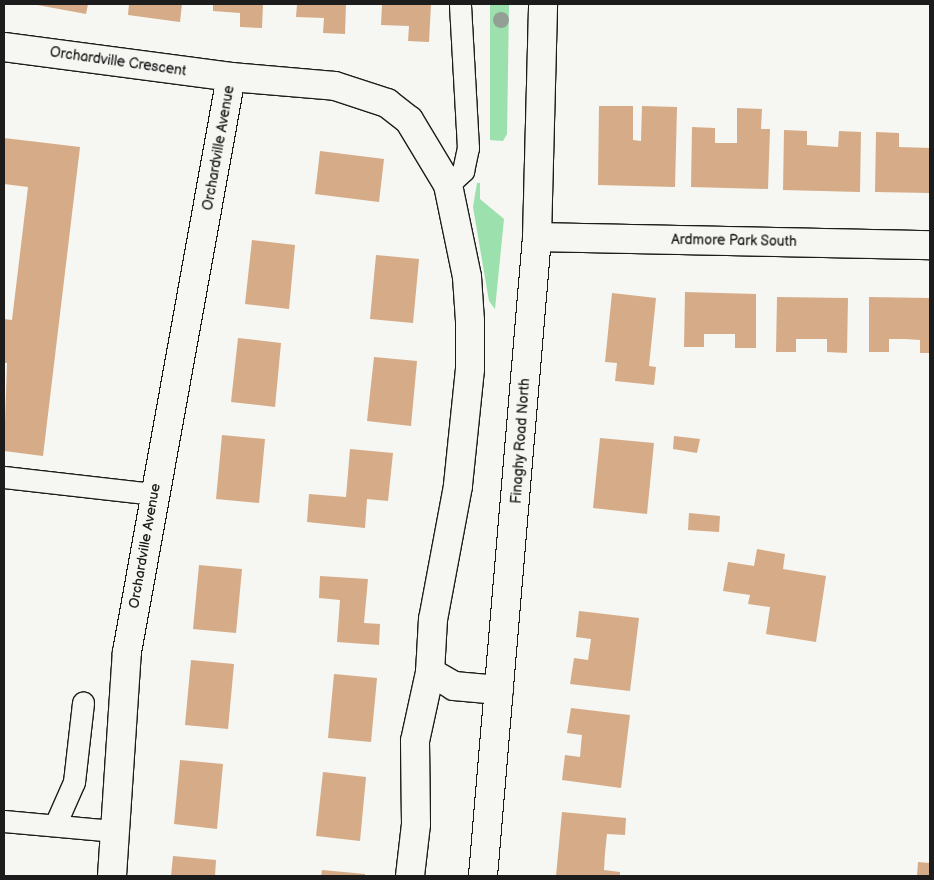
<!DOCTYPE html>
<html>
<head>
<meta charset="utf-8">
<style>
	body { margin:0 }
	#map { position:relative; width:934px; height:880px; overflow:hidden; background:#f6f6f2; font-family:"Balsamiq Sans",sans-serif }
	div>[style] { position:absolute }
	.green>* { inset:0; background:#9be0ad }
	.building>* { inset:0; background:#d5ac87 }
	.roads { filter:drop-shadow(1px 0 #1c1c1c) drop-shadow(-1px 0 #1c1c1c) drop-shadow(0 1px #1c1c1c) drop-shadow(0 -1px #1c1c1c) }
	.lane>* { height:21px; margin:-10.5px; padding:0 10.5px; transform-origin:10.5px; border-radius:10.5px; background:#f6f6f2 }
	.street>* { height:28px; margin:-14px; padding:0 14px; transform-origin:14px; border-radius:14px; background:#f6f6f2 }
	.secondary>* { height:28px; margin:-14px; padding:0 14px; transform-origin:14px; border-radius:14px; background:#f6f6f2 }
	.trees>* { width:16px; height:16px; margin:-8px; border-radius:50%; background:#939f94 }
	span { translate:-50% -50%; white-space:nowrap; text-align:center; line-height:1.15; -webkit-text-stroke:5px #f6f6f2; paint-order:stroke }
	.street-label { font-size:14px; color:#1c1c1c }
	.frame { position:absolute; inset:0; border:5px solid #1c1c1c; pointer-events:none }
</style>
</head>
<body>
<div id="map">
	<div class="green">
		<div style="clip-path:polygon(490px 4px,509px 4px,507px 134px,503px 141px,490px 140px)"></div>
		<div style="clip-path:polygon(477px 183px,480px 183px,480px 199px,504px 219px,495px 309px,489px 301px,473px 207px)"></div>
	</div>
	<div class="building">
		<div style="clip-path:polygon(32px 4px,88px 4px,86px 14px)"></div>
		<div style="clip-path:polygon(129px 4px,182px 4px,180px 22px,128px 15px)"></div>
		<div style="clip-path:polygon(213px 4px,263px 4px,262px 28px,240px 27px,240px 13px,213px 11px)"></div>
		<div style="clip-path:polygon(297px 4px,346px 4px,345px 34px,323px 33px,324px 18px,296px 17px)"></div>
		<div style="clip-path:polygon(382px 4px,431px 4px,429px 42px,408px 41px,409px 26px,381px 25px)"></div>
		<div style="clip-path:polygon(599px 106px,633px 106px,633px 140px,641px 141px,642px 106px,677px 107px,675px 187px,598px 185px)"></div>
		<div style="clip-path:polygon(737px 108px,762px 109px,761px 129px,770px 129px,768px 189px,691px 187px,692px 127px,715px 128px,715px 143px,737px 143px)"></div>
		<div style="clip-path:polygon(784px 130px,807px 131px,807px 145px,838px 147px,839px 131px,861px 132px,860px 192px,783px 190px)"></div>
		<div style="clip-path:polygon(876px 132px,899px 133px,899px 147px,930px 148px,930px 193px,875px 192px)"></div>
		<div style="clip-path:polygon(4px 138px,80px 147px,43px 456px,4px 451px,7px 363px,4px 363px,4px 319px,12px 320px,28px 187px,4px 184px)"></div>
		<div style="clip-path:polygon(320px 151px,384px 159px,379px 202px,315px 194px)"></div>
		<div style="clip-path:polygon(252px 240px,295px 245px,289px 309px,245px 304px)"></div>
		<div style="clip-path:polygon(376px 255px,419px 259px,413px 323px,370px 319px)"></div>
		<div style="clip-path:polygon(685px 292px,756px 294px,756px 348px,735px 348px,735px 334px,704px 334px,704px 347px,684px 347px)"></div>
		<div style="clip-path:polygon(612px 293px,656px 298px,649px 366px,656px 367px,654px 385px,615px 381px,617px 363px,605px 362px)"></div>
		<div style="clip-path:polygon(777px 297px,848px 298px,847px 353px,827px 352px,827px 339px,796px 339px,796px 352px,776px 352px)"></div>
		<div style="clip-path:polygon(869px 297px,930px 298px,930px 353px,920px 353px,920px 340px,905px 339px,889px 339px,889px 352px,869px 352px)"></div>
		<div style="clip-path:polygon(238px 338px,281px 343px,275px 407px,231px 402px)"></div>
		<div style="clip-path:polygon(374px 357px,417px 361px,411px 426px,367px 421px)"></div>
		<div style="clip-path:polygon(222px 435px,265px 439px,259px 503px,216px 499px)"></div>
		<div style="clip-path:polygon(674px 436px,700px 439px,697px 453px,673px 449px)"></div>
		<div style="clip-path:polygon(600px 438px,654px 443px,647px 514px,593px 508px)"></div>
		<div style="clip-path:polygon(350px 449px,393px 453px,388px 501px,367px 499px,365px 528px,307px 522px,309px 494px,346px 497px)"></div>
		<div style="clip-path:polygon(689px 513px,720px 516px,719px 532px,688px 530px)"></div>
		<div style="clip-path:polygon(757px 549px,785px 554px,783px 569px,826px 576px,816px 642px,766px 634px,770px 607px,748px 604px,750px 595px,723px 591px,728px 562px,754px 566px)"></div>
		<div style="clip-path:polygon(199px 565px,242px 569px,236px 633px,193px 629px)"></div>
		<div style="clip-path:polygon(320px 576px,368px 579px,364px 623px,380px 624px,379px 645px,337px 642px,340px 600px,319px 598px)"></div>
		<div style="clip-path:polygon(579px 611px,639px 618px,630px 691px,570px 684px,574px 658px,588px 660px,591px 639px,576px 637px)"></div>
		<div style="clip-path:polygon(191px 660px,234px 664px,228px 729px,185px 725px)"></div>
		<div style="clip-path:polygon(334px 674px,377px 678px,371px 742px,328px 738px)"></div>
		<div style="clip-path:polygon(571px 708px,630px 715px,621px 788px,562px 780px,565px 755px,580px 757px,581px 745px,582px 735px,567px 733px)"></div>
		<div style="clip-path:polygon(180px 760px,223px 764px,217px 829px,174px 824px)"></div>
		<div style="clip-path:polygon(323px 772px,366px 777px,360px 841px,316px 836px)"></div>
		<div style="clip-path:polygon(562px 812px,626px 818px,625px 835px,607px 834px,605px 853px,604px 870px,620px 872px,620px 876px,556px 876px)"></div>
		<div style="clip-path:polygon(173px 856px,216px 860px,215px 876px,171px 876px)"></div>
		<div style="clip-path:polygon(918px 862px,930px 863px,930px 876px,917px 876px)"></div>
		<div style="clip-path:polygon(322px 870px,365px 874px,365px 876px,321px 876px)"></div>
	</div>
	<div class="roads">
		<div class="lane">
			<div style="left:448px;top:185px;width:21px;rotate:-43deg"></div>
			<div style="left:463px;top:171px;width:24px;rotate:-78deg"></div>
			<div style="left:468px;top:148px;width:144px;rotate:-93.2deg"></div>
			<div style="left:4px;top:477px;width:150px;rotate:6.5deg"></div>
			<div style="left:4px;top:821px;width:109px;rotate:5.2deg"></div>
			<div style="left:55px;top:825px;width:47px;rotate:-66.2deg"></div>
			<div style="left:74px;top:782px;width:80px;rotate:-83.5deg"></div>
		</div>
		<div class="street">
			<div style="left:4px;top:47px;width:229px;rotate:7.5deg"></div>
			<div style="left:231px;top:77px;width:104px;rotate:4.9deg"></div>
			<div style="left:335px;top:86px;width:55px;rotate:18.1deg"></div>
			<div style="left:387px;top:103px;width:28px;rotate:38deg"></div>
			<div style="left:409px;top:120px;width:76px;rotate:59deg"></div>
			<div style="left:448px;top:185px;width:94px;rotate:78.3deg"></div>
			<div style="left:467px;top:277px;width:44px;rotate:86.1deg"></div>
			<div style="left:470px;top:321px;width:48px;rotate:90deg"></div>
			<div style="left:470px;top:369px;width:118px;rotate:95.9deg"></div>
			<div style="left:458px;top:486px;width:135px;rotate:100.6deg"></div>
			<div style="left:433px;top:619px;width:53px;rotate:93.2deg"></div>
			<div style="left:430px;top:672px;width:28px;rotate:30deg"></div>
			<div style="left:454px;top:686px;width:45px;rotate:5.1deg"></div>
			<div style="left:537px;top:237px;width:393px;rotate:1.2deg"></div>
			<div style="left:112px;top:876px;width:225px;rotate:-86.2deg"></div>
			<div style="left:127px;top:652px;width:584px;rotate:-79.75deg"></div>
			<div style="left:410px;top:876px;width:52px;rotate:-83.4deg"></div>
			<div style="left:416px;top:824px;width:83px;rotate:-90.7deg"></div>
			<div style="left:415px;top:741px;width:71px;rotate:-77.7deg"></div>
		</div>
		<div class="secondary">
			<div style="left:483px;top:876px;width:641px;rotate:-85.17deg"></div>
			<div style="left:537px;top:237px;width:233px;rotate:-88.5deg"></div>
		</div>
	</div>
	<div class="trees">
		<div style="left:501px;top:20px"></div>
	</div>
	<div class="street-label">
		<span style="left:118px;top:62px;rotate:8deg">Orchardville Crescent</span>
		<span style="left:219px;top:148px;rotate:-80deg">Orchardville Avenue</span>
		<span style="left:734px;top:241px;rotate:1deg">Ardmore Park South</span>
		<span style="left:521px;top:441px;rotate:-86deg">Finaghy Road North</span>
		<span style="left:145px;top:546px;rotate:-80deg">Orchardville Avenue</span>
	</div>
	<div class="frame"></div>
</div>
</body>
</html>
